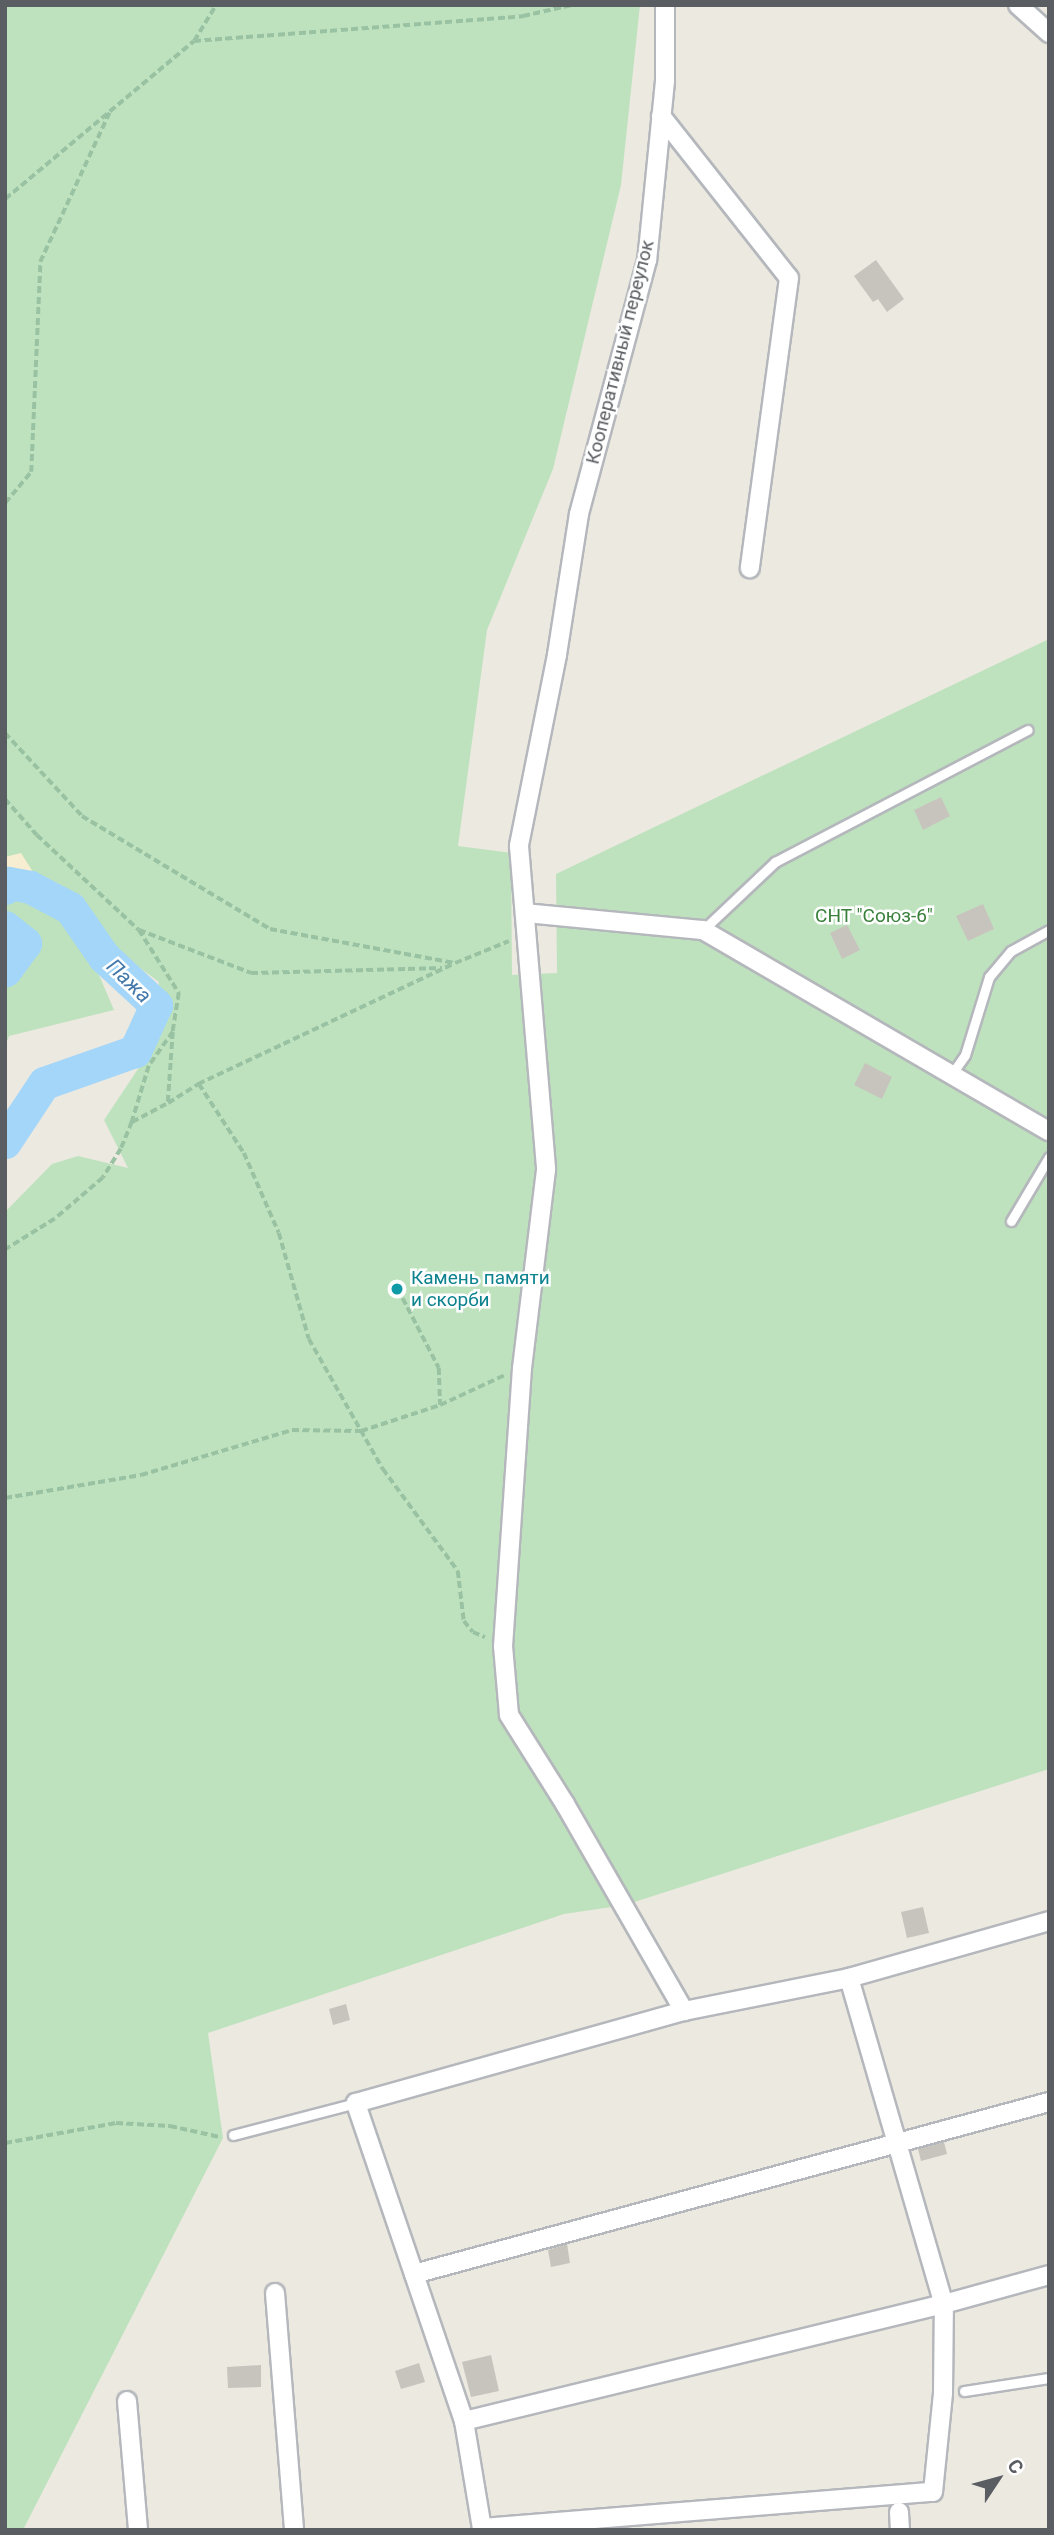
<!DOCTYPE html>
<html>
<head>
<meta charset="utf-8">
<style>
	body { margin:0 }
	#map { position:relative; width:1054px; height:2535px; overflow:hidden; background:#ece9e1; font-family:Roboto,sans-serif }
	div>[style] { position:absolute }
	.green>* { inset:0; background:#bfe2be }
	.sand>* { inset:0; background:#f7edd0 }
	.river>* { height:33px; margin:-16.5px; padding:0 16.5px; transform-origin:16.5px; border-radius:16.5px; background:#a3d6f9 }
	.building>* { inset:0; background:#c7c4be }
	.path>* { height:3.5px; margin-top:-1.75px; transform-origin:0; background:repeating-linear-gradient(90deg,#99c2a3 0 7px,transparent 0 10.5px) }
	.roads { filter:drop-shadow(2px 0 #b4b7bb) drop-shadow(-2px 0 #b4b7bb) drop-shadow(0 2px #b4b7bb) drop-shadow(0 -2px #b4b7bb) }
	.service>* { height:9px; margin:-4.5px; padding:0 4.5px; transform-origin:4.5px; border-radius:4.5px; background:#fff }
	.minor>* { height:18px; margin:-9px; padding:0 9px; transform-origin:9px; border-radius:9px; background:#fff }
	.dots>* { width:19px; height:19px; translate:-50% -50%; box-sizing:border-box; border:4px solid #fff; border-radius:50% }
	span { translate:-50% -50%; white-space:nowrap; text-align:center; line-height:1.15; -webkit-text-stroke:5px #fff; paint-order:stroke }
	.street-label { font-size:19px; color:#5a5d61 }
	.park-label { font-size:19px; color:#39803b }
	.culture-label { font-size:19px; color:#0d838f }
	.left { translate:0 -50%; text-align:left }
	.water-label { font-size:21px; color:#4278a9; font-style:italic }
	.frame { position:absolute; inset:0; border:7px solid #5a5d61; pointer-events:none }
	.north { position:absolute; left:963px; top:2444px; width:70px; height:70px; -webkit-text-stroke:5px #fff; paint-order:stroke; rotate:54deg; font-size:19px; font-weight:700; line-height:28px; text-align:center; color:#5a5d61 }
	.north::after { content:''; display:block; margin:auto; width:24px; height:32px; background:#5a5d61; clip-path:polygon(50% 0,100% 100%,50% 72%,0 100%) }
</style>
</head>
<body>
<div id="map">
	<div class="green">
		<div style="clip-path:polygon(5px 5px,640px 5px,621px 185px,553px 469px,487px 630px,458px 846px,511px 853px,512px 975px,557px 973px,556px 874px,1049px 639px,1049px 1769px,625px 1905px,564px 1914px,208px 2033px,223px 2138px,23px 2530px,5px 2530px,5px 1212px,52px 1164px,78px 1156px,128px 1168px,104px 1120px,150px 1051px,159px 982px,76px 921px,114px 1010px,9px 1036px,5px 1047px)"></div>
	</div>
	<div class="sand">
		<div style="clip-path:polygon(21px 853px,33px 872px,30px 887px,9px 883px,5px 888px,5px 857px)"></div>
	</div>
	<div class="river">
		<div style="left:5px;top:888px;width:6px;rotate:-59deg"></div>
		<div style="left:8px;top:883px;width:22px;rotate:10deg"></div>
		<div style="left:30px;top:887px;width:45px;rotate:27.7deg"></div>
		<div style="left:70px;top:908px;width:60px;rotate:55.2deg"></div>
		<div style="left:104px;top:957px;width:71px;rotate:42.7deg"></div>
		<div style="left:156px;top:1005px;width:51px;rotate:114.5deg"></div>
		<div style="left:135px;top:1051px;width:96px;rotate:160.6deg"></div>
		<div style="left:44px;top:1083px;width:71px;rotate:123.5deg"></div>
		<div style="left:5px;top:927px;width:26px;rotate:39deg"></div>
		<div style="left:25px;top:943px;width:34px;rotate:126deg"></div>
	</div>
	<div class="building">
		<div style="clip-path:polygon(876px 260px,904px 299px,887px 312px,878px 299px,873px 302px,854px 276px)"></div>
		<div style="clip-path:polygon(941px 797px,950px 816px,923px 830px,914px 810px)"></div>
		<div style="clip-path:polygon(983px 904px,994px 929px,968px 941px,956px 916px)"></div>
		<div style="clip-path:polygon(847px 925px,860px 950px,842px 959px,830px 933px)"></div>
		<div style="clip-path:polygon(865px 1063px,892px 1077px,882px 1099px,854px 1085px)"></div>
		<div style="clip-path:polygon(923px 1907px,929px 1933px,907px 1938px,901px 1912px)"></div>
		<div style="clip-path:polygon(346px 2004px,350px 2020px,333px 2025px,329px 2009px)"></div>
		<div style="clip-path:polygon(944px 2142px,947px 2154px,921px 2161px,918px 2149px)"></div>
		<div style="clip-path:polygon(567px 2244px,570px 2263px,551px 2267px,548px 2250px)"></div>
		<div style="clip-path:polygon(491px 2355px,499px 2391px,471px 2397px,462px 2362px)"></div>
		<div style="clip-path:polygon(419px 2363px,425px 2382px,401px 2389px,395px 2371px)"></div>
		<div style="clip-path:polygon(261px 2365px,261px 2387px,228px 2388px,227px 2367px)"></div>
	</div>
	<div class="path">
		<div style="left:194px;top:41px;width:330px;rotate:-4.3deg"></div>
		<div style="left:523px;top:16px;width:50px;rotate:-12.7deg"></div>
		<div style="left:5px;top:199px;width:246px;rotate:-39.9deg"></div>
		<div style="left:194px;top:41px;width:42px;rotate:-58.6deg"></div>
		<div style="left:5px;top:503px;width:40px;rotate:-50deg"></div>
		<div style="left:31px;top:472px;width:210px;rotate:-87.5deg"></div>
		<div style="left:40px;top:262px;width:166px;rotate:-65.1deg"></div>
		<div style="left:5px;top:733px;width:113px;rotate:47.1deg"></div>
		<div style="left:82px;top:816px;width:219px;rotate:31deg"></div>
		<div style="left:270px;top:929px;width:188px;rotate:10.4deg"></div>
		<div style="left:455px;top:963px;width:58px;rotate:-22.2deg"></div>
		<div style="left:5px;top:799px;width:48px;rotate:48.4deg"></div>
		<div style="left:37px;top:835px;width:139px;rotate:43deg"></div>
		<div style="left:139px;top:930px;width:75px;rotate:57.6deg"></div>
		<div style="left:179px;top:993px;width:39px;rotate:99deg"></div>
		<div style="left:173px;top:1032px;width:42px;rotate:125.2deg"></div>
		<div style="left:149px;top:1066px;width:59px;rotate:106.9deg"></div>
		<div style="left:132px;top:1122px;width:29px;rotate:112deg"></div>
		<div style="left:121px;top:1149px;width:34px;rotate:122deg"></div>
		<div style="left:103px;top:1178px;width:63px;rotate:139.5deg"></div>
		<div style="left:55px;top:1219px;width:59px;rotate:148.2deg"></div>
		<div style="left:139px;top:930px;width:120px;rotate:21deg"></div>
		<div style="left:251px;top:973px;width:191px;rotate:-1.5deg"></div>
		<div style="left:173px;top:1032px;width:71px;rotate:94deg"></div>
		<div style="left:168px;top:1103px;width:36px;rotate:-32deg"></div>
		<div style="left:199px;top:1084px;width:82px;rotate:56.9deg"></div>
		<div style="left:244px;top:1153px;width:87px;rotate:66.4deg"></div>
		<div style="left:279px;top:1233px;width:110px;rotate:74.2deg"></div>
		<div style="left:309px;top:1339px;width:150px;rotate:60.4deg"></div>
		<div style="left:383px;top:1469px;width:127px;rotate:53.7deg"></div>
		<div style="left:458px;top:1571px;width:50px;rotate:83.2deg"></div>
		<div style="left:464px;top:1621px;width:14px;rotate:51deg"></div>
		<div style="left:473px;top:1632px;width:13px;rotate:23deg"></div>
		<div style="left:198px;top:1084px;width:282px;rotate:-25.2deg"></div>
		<div style="left:132px;top:1122px;width:40px;rotate:-28deg"></div>
		<div style="left:398px;top:1289px;width:89px;rotate:62.6deg"></div>
		<div style="left:439px;top:1368px;width:37px;rotate:88deg"></div>
		<div style="left:5px;top:1498px;width:138px;rotate:-9.6deg"></div>
		<div style="left:141px;top:1475px;width:158px;rotate:-16.6deg"></div>
		<div style="left:292px;top:1430px;width:69px;rotate:0.8deg"></div>
		<div style="left:361px;top:1431px;width:83px;rotate:-18.2deg"></div>
		<div style="left:440px;top:1405px;width:72px;rotate:-24.8deg"></div>
		<div style="left:5px;top:2143px;width:113px;rotate:-10.2deg"></div>
		<div style="left:116px;top:2123px;width:54px;rotate:3.2deg"></div>
		<div style="left:170px;top:2126px;width:51px;rotate:12.4deg"></div>
	</div>
	<div class="roads">
		<div class="service">
			<div style="left:703px;top:930px;width:99px;rotate:-43.4deg"></div>
			<div style="left:775px;top:862px;width:285px;rotate:-27.6deg"></div>
			<div style="left:951px;top:1075px;width:24px;rotate:-55deg"></div>
			<div style="left:965px;top:1055px;width:82px;rotate:-72.9deg"></div>
			<div style="left:989px;top:977px;width:34px;rotate:-50deg"></div>
			<div style="left:1011px;top:951px;width:43px;rotate:-28.9deg"></div>
			<div style="left:1011px;top:1221px;width:74px;rotate:-59.3deg"></div>
			<div style="left:233px;top:2135px;width:127px;rotate:-14.6deg"></div>
			<div style="left:964px;top:2391px;width:86px;rotate:-8.7deg"></div>
		</div>
		<div class="minor">
			<div style="left:665px;top:5px;width:76px;rotate:90deg"></div>
			<div style="left:665px;top:81px;width:180px;rotate:95.7deg"></div>
			<div style="left:647px;top:260px;width:263px;rotate:105deg"></div>
			<div style="left:579px;top:514px;width:143px;rotate:98.9deg"></div>
			<div style="left:557px;top:655px;width:195px;rotate:101.3deg"></div>
			<div style="left:519px;top:846px;width:325px;rotate:85.2deg"></div>
			<div style="left:546px;top:1170px;width:199px;rotate:96.9deg"></div>
			<div style="left:522px;top:1368px;width:279px;rotate:93.9deg"></div>
			<div style="left:503px;top:1646px;width:69px;rotate:85deg"></div>
			<div style="left:509px;top:1715px;width:105px;rotate:57.8deg"></div>
			<div style="left:565px;top:1804px;width:239px;rotate:60.1deg"></div>
			<div style="left:684px;top:2011px;width:168px;rotate:-11.3deg"></div>
			<div style="left:849px;top:1978px;width:340px;rotate:73.8deg"></div>
			<div style="left:944px;top:2304px;width:494px;rotate:166.3deg"></div>
			<div style="left:464px;top:2421px;width:336px;rotate:-108.8deg"></div>
			<div style="left:356px;top:2103px;width:341px;rotate:-15.7deg"></div>
			<div style="left:1018px;top:5px;width:42px;rotate:42.1deg"></div>
			<div style="left:661px;top:116px;width:206px;rotate:51.7deg"></div>
			<div style="left:789px;top:278px;width:293px;rotate:97.7deg"></div>
			<div style="left:525px;top:913px;width:179px;rotate:5.5deg"></div>
			<div style="left:703px;top:930px;width:400px;rotate:30.2deg"></div>
			<div style="left:849px;top:1978px;width:208px;rotate:-15.9deg"></div>
			<div style="left:414px;top:2274px;width:658px;rotate:-15.16deg"></div>
			<div style="left:275px;top:2293px;width:238px;rotate:85.4deg"></div>
			<div style="left:127px;top:2401px;width:129px;rotate:85.1deg"></div>
			<div style="left:464px;top:2421px;width:109px;rotate:80.5deg"></div>
			<div style="left:482px;top:2528px;width:452px;rotate:-4.6deg"></div>
			<div style="left:933px;top:2492px;width:100px;rotate:-84.2deg"></div>
			<div style="left:943px;top:2393px;width:89px;rotate:-89.4deg"></div>
			<div style="left:944px;top:2304px;width:109px;rotate:-15.4deg"></div>
			<div style="left:899px;top:2512px;width:18px;rotate:87deg"></div>
		</div>
	</div>
	<div class="dots">
		<div style="left:397px;top:1289px;background:#0f9aa8"></div>
	</div>
	<div class="street-label">
		<span style="left:620px;top:352px;rotate:-76deg">Кооперативный переулок</span>
	</div>
	<div class="park-label">
		<span style="left:874px;top:916px">СНТ "Союз-6"</span>
	</div>
	<div class="culture-label">
		<span class="left" style="left:411px;top:1289px">Камень памяти<br>и скорби</span>
	</div>
	<div class="water-label">
		<span style="left:129px;top:981px;rotate:44deg">Пажа</span>
	</div>
	<div class="frame"></div>
	<div class="north">С</div>
</div>
</body>
</html>
